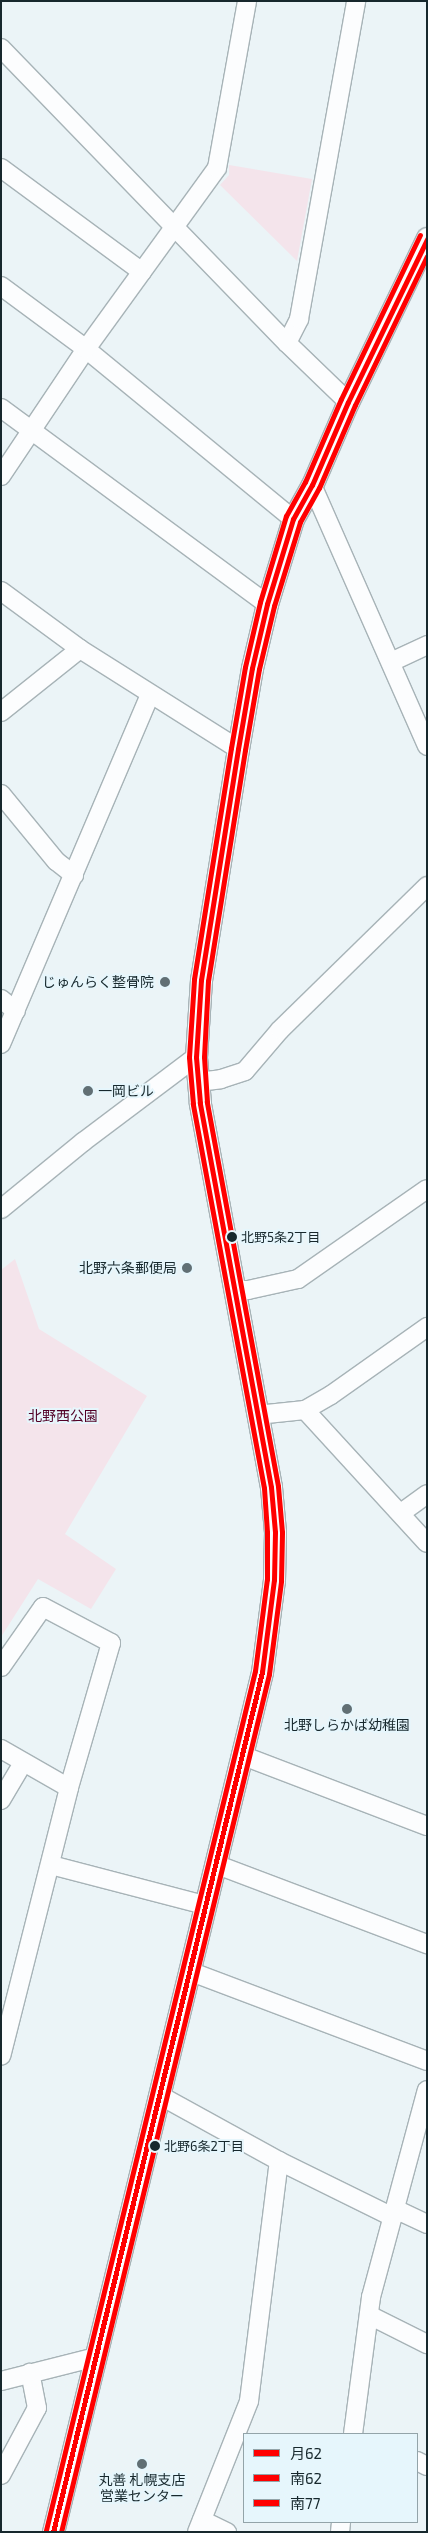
<!DOCTYPE html>
<html>
<head>
<meta charset="utf-8">
<style>
	body { margin:0 }
	#map { position:relative; width:428px; height:2533px; overflow:hidden; background:#ebf4f7; font-family:"Exo 2","Noto Sans JP",sans-serif }
	div>[style] { position:absolute }
	.green>* { inset:0; background:#f4e4eb }
	.roads { filter:drop-shadow(1px 0 #a7b3b7) drop-shadow(-1px 0 #a7b3b7) drop-shadow(0 1px #a7b3b7) drop-shadow(0 -1px #a7b3b7) }
	.minor>* { height:18px; margin:-9px; padding:0 9px; transform-origin:9px; border-radius:9px; background:#fcfdfe }
	.tertiary>* { height:21px; margin:-10.5px; padding:0 10.5px; transform-origin:10.5px; border-radius:10.5px; background:#fcfdfe }
	.bus-1>* { height:5px; margin:-2.5px; padding:0 2.5px; transform-origin:2.5px; border-radius:2.5px; background:#f00 }
	.bus-2>* { height:5px; margin:-2.5px; padding:0 2.5px; transform-origin:2.5px; border-radius:2.5px; background:#f00 }
	.bus-3>* { height:5px; margin:-2.5px; padding:0 2.5px; transform-origin:2.5px; border-radius:2.5px; background:#f00 }
	.dots>* { width:14px; height:14px; translate:-50% -50%; box-sizing:border-box; border:2px solid #e6f6fc; border-radius:50% }
	span { translate:-50% -50%; white-space:nowrap; text-align:center; line-height:1.15; -webkit-text-stroke:4px #e6f6fc; paint-order:stroke }
	.bus-label { font-size:13px; color:#17282d }
	.left { translate:0 -50%; text-align:left }
	.poi-label { font-size:14px; color:#17282d }
	.right { translate:-100% -50%; text-align:right }
	.park-label { font-size:14px; color:#520026 }
	.frame { position:absolute; inset:0; border:2px solid #17282d; pointer-events:none }
	.legend { position:absolute; left:243px; top:2433px; width:175px; height:90px; box-sizing:border-box; background:#e6f6fc; border:1px solid #93a4a9; margin:0; padding:6px 9px; list-style:none; font-size:15px; color:#17282d }
	.legend li { display:flex; align-items:center; gap:10px; height:25px }
	.legend b { width:25px; border:1px solid #93a4a9 }
</style>
</head>
<body>
<div id="map">
	<div class="green">
		<div style="clip-path:polygon(229px 165px,312px 179px,297px 261px,220px 185px,229px 175px)"></div>
		<div style="clip-path:polygon(15px 1259px,39px 1329px,147px 1396px,65px 1534px,116px 1569px,91px 1609px,38px 1579px,1px 1637px,1px 1270px)"></div>
	</div>
	<div class="roads">
		<div class="minor">
			<div style="left:1px;top:48px;width:411px;rotate:45.9deg"></div>
			<div style="left:287px;top:343px;width:85px;rotate:44deg"></div>
			<div style="left:1px;top:168px;width:175px;rotate:36.4deg"></div>
			<div style="left:1px;top:286px;width:106px;rotate:36.5deg"></div>
			<div style="left:86px;top:349px;width:268px;rotate:39.4deg"></div>
			<div style="left:287px;top:343px;width:27px;rotate:-63deg"></div>
			<div style="left:299px;top:319px;width:323px;rotate:-79.8deg"></div>
			<div style="left:1px;top:408px;width:330px;rotate:36.4deg"></div>
			<div style="left:1px;top:476px;width:153px;rotate:-56.2deg"></div>
			<div style="left:86px;top:349px;width:223px;rotate:-54.1deg"></div>
			<div style="left:217px;top:168px;width:170px;rotate:-79.8deg"></div>
			<div style="left:312px;top:485px;width:285px;rotate:66.2deg"></div>
			<div style="left:1px;top:591px;width:98px;rotate:36.3deg"></div>
			<div style="left:80px;top:649px;width:187px;rotate:32.3deg"></div>
			<div style="left:391px;top:662px;width:40px;rotate:-25deg"></div>
			<div style="left:1px;top:712px;width:101px;rotate:-38.6deg"></div>
			<div style="left:1px;top:794px;width:87px;rotate:50.6deg"></div>
			<div style="left:56px;top:861px;width:23px;rotate:38deg"></div>
			<div style="left:1px;top:999px;width:19px;rotate:39deg"></div>
			<div style="left:1px;top:1044px;width:379px;rotate:-66.9deg"></div>
			<div style="left:198px;top:1082px;width:23px;rotate:-7deg"></div>
			<div style="left:221px;top:1079px;width:25px;rotate:-18deg"></div>
			<div style="left:245px;top:1071px;width:54px;rotate:-49.5deg"></div>
			<div style="left:280px;top:1030px;width:206px;rotate:-44.4deg"></div>
			<div style="left:1px;top:1209px;width:106px;rotate:-39.3deg"></div>
			<div style="left:83px;top:1142px;width:141px;rotate:-37deg"></div>
			<div style="left:235px;top:1290px;width:13px"></div>
			<div style="left:248px;top:1290px;width:51px;rotate:-12.4deg"></div>
			<div style="left:298px;top:1279px;width:157px;rotate:-34.9deg"></div>
			<div style="left:305px;top:1410px;width:30px;rotate:-30deg"></div>
			<div style="left:331px;top:1395px;width:118px;rotate:-35.3deg"></div>
			<div style="left:257px;top:1415px;width:48px;rotate:-5.9deg"></div>
			<div style="left:305px;top:1410px;width:180px;rotate:47.5deg"></div>
			<div style="left:401px;top:1513px;width:32px;rotate:-36deg"></div>
			<div style="left:1px;top:1667px;width:73px;rotate:-55deg"></div>
			<div style="left:43px;top:1607px;width:77px;rotate:27.9deg"></div>
			<div style="left:111px;top:1643px;width:151px;rotate:106.2deg"></div>
			<div style="left:69px;top:1788px;width:276px;rotate:104.2deg"></div>
			<div style="left:1px;top:1749px;width:78px;rotate:29.8deg"></div>
			<div style="left:241px;top:1755px;width:199px;rotate:20.9deg"></div>
			<div style="left:1px;top:1800px;width:43px;rotate:-59.3deg"></div>
			<div style="left:215px;top:1864px;width:227px;rotate:20.7deg"></div>
			<div style="left:51px;top:1865px;width:159px;rotate:14.6deg"></div>
			<div style="left:189px;top:1971px;width:254px;rotate:20.7deg"></div>
			<div style="left:159px;top:2095px;width:137px;rotate:28.8deg"></div>
			<div style="left:279px;top:2161px;width:127px;rotate:26.2deg"></div>
			<div style="left:395px;top:2209px;width:35px;rotate:25deg"></div>
			<div style="left:369px;top:2315px;width:65px;rotate:26.6deg"></div>
			<div style="left:1px;top:2381px;width:98px;rotate:-14.2deg"></div>
			<div style="left:353px;top:2434px;width:138px;rotate:-82.5deg"></div>
			<div style="left:371px;top:2297px;width:214px;rotate:-74.9deg"></div>
			<div style="left:417px;top:2461px;width:11px;rotate:27deg"></div>
			<div style="left:1px;top:2475px;width:76px;rotate:-61.8deg"></div>
			<div style="left:37px;top:2408px;width:36px;rotate:-101deg"></div>
			<div style="left:202px;top:2520px;width:28px;rotate:26deg"></div>
			<div style="left:197px;top:2532px;width:141px;rotate:-68.3deg"></div>
			<div style="left:249px;top:2401px;width:242px;rotate:-82.9deg"></div>
			<div style="left:340px;top:2532px;width:10px;rotate:-84deg"></div>
		</div>
		<div class="tertiary">
			<div style="left:53px;top:2532px;width:885px;rotate:-76.34deg"></div>
			<div style="left:262px;top:1672px;width:93px;rotate:-82.6deg"></div>
			<div style="left:274px;top:1580px;width:48px;rotate:-88.8deg"></div>
			<div style="left:275px;top:1532px;width:45px;rotate:-95.1deg"></div>
			<div style="left:271px;top:1487px;width:391px;rotate:-100.5deg"></div>
			<div style="left:200px;top:1103px;width:46px;rotate:-95deg"></div>
			<div style="left:196px;top:1057px;width:77px;rotate:-86.3deg"></div>
			<div style="left:201px;top:980px;width:234px;rotate:-80.9deg"></div>
			<div style="left:238px;top:749px;width:82px;rotate:-80.2deg"></div>
			<div style="left:252px;top:668px;width:66px;rotate:-76.8deg"></div>
			<div style="left:267px;top:604px;width:89px;rotate:-73deg"></div>
			<div style="left:293px;top:519px;width:39px;rotate:-61deg"></div>
			<div style="left:312px;top:485px;width:90px;rotate:-66.6deg"></div>
			<div style="left:348px;top:402px;width:182px;rotate:-64.3deg"></div>
		</div>
	</div>
	<div class="bus-1">
		<div style="left:53px;top:2532px;width:885px;rotate:-76.34deg"></div>
		<div style="left:262px;top:1672px;width:93px;rotate:-82.6deg"></div>
		<div style="left:274px;top:1580px;width:48px;rotate:-88.8deg"></div>
		<div style="left:275px;top:1532px;width:45px;rotate:-95.1deg"></div>
		<div style="left:271px;top:1487px;width:391px;rotate:-100.5deg"></div>
		<div style="left:200px;top:1103px;width:46px;rotate:-95deg"></div>
		<div style="left:196px;top:1057px;width:77px;rotate:-86.3deg"></div>
		<div style="left:201px;top:980px;width:234px;rotate:-80.9deg"></div>
		<div style="left:238px;top:749px;width:82px;rotate:-80.2deg"></div>
		<div style="left:252px;top:668px;width:66px;rotate:-76.8deg"></div>
		<div style="left:267px;top:604px;width:89px;rotate:-73deg"></div>
		<div style="left:293px;top:519px;width:39px;rotate:-61deg"></div>
		<div style="left:312px;top:485px;width:90px;rotate:-66.6deg"></div>
		<div style="left:348px;top:402px;width:181px;rotate:-64.1deg"></div>
	</div>
	<div class="bus-2">
		<div style="left:61px;top:2532px;width:883px;rotate:-76.37deg"></div>
		<div style="left:269px;top:1674px;width:94px;rotate:-82.6deg"></div>
		<div style="left:281px;top:1581px;width:49px;rotate:-88.8deg"></div>
		<div style="left:282px;top:1532px;width:46px;rotate:-95deg"></div>
		<div style="left:278px;top:1486px;width:391px;rotate:-100.5deg"></div>
		<div style="left:207px;top:1102px;width:45px;rotate:-93.8deg"></div>
		<div style="left:204px;top:1057px;width:76px;rotate:-87deg"></div>
		<div style="left:208px;top:981px;width:234px;rotate:-80.9deg"></div>
		<div style="left:245px;top:750px;width:82px;rotate:-80.2deg"></div>
		<div style="left:259px;top:669px;width:65px;rotate:-76.6deg"></div>
		<div style="left:274px;top:606px;width:88px;rotate:-72.8deg"></div>
		<div style="left:300px;top:522px;width:39px;rotate:-61deg"></div>
		<div style="left:319px;top:488px;width:90px;rotate:-66.6deg"></div>
		<div style="left:355px;top:405px;width:165px;rotate:-64.2deg"></div>
	</div>
	<div class="bus-3">
		<div style="left:46px;top:2530px;width:884px;rotate:-76.33deg"></div>
		<div style="left:255px;top:1671px;width:93px;rotate:-82.6deg"></div>
		<div style="left:267px;top:1579px;width:47px;rotate:-90deg"></div>
		<div style="left:267px;top:1532px;width:44px;rotate:-93.9deg"></div>
		<div style="left:264px;top:1488px;width:391px;rotate:-100.5deg"></div>
		<div style="left:193px;top:1104px;width:47px;rotate:-94.9deg"></div>
		<div style="left:189px;top:1057px;width:78px;rotate:-86.3deg"></div>
		<div style="left:194px;top:979px;width:234px;rotate:-80.9deg"></div>
		<div style="left:231px;top:748px;width:82px;rotate:-80.2deg"></div>
		<div style="left:245px;top:667px;width:67px;rotate:-77deg"></div>
		<div style="left:260px;top:602px;width:90px;rotate:-73.2deg"></div>
		<div style="left:286px;top:516px;width:39px;rotate:-61deg"></div>
		<div style="left:305px;top:482px;width:90px;rotate:-66.6deg"></div>
		<div style="left:341px;top:399px;width:182px;rotate:-64.3deg"></div>
	</div>
	<div class="dots">
		<div style="left:165px;top:982px;background:#616f74"></div>
		<div style="left:88px;top:1091px;background:#616f74"></div>
		<div style="left:232px;top:1237px;background:#17282d"></div>
		<div style="left:187px;top:1268px;background:#616f74"></div>
		<div style="left:347px;top:1709px;background:#616f74"></div>
		<div style="left:155px;top:2146px;background:#17282d"></div>
		<div style="left:142px;top:2464px;background:#616f74"></div>
	</div>
	<div class="bus-label">
		<span class="left" style="left:241px;top:1237px">北野5条2丁目</span>
		<span class="left" style="left:164px;top:2146px">北野6条2丁目</span>
	</div>
	<div class="poi-label">
		<span class="right" style="left:154px;top:982px">じゅんらく整骨院</span>
		<span class="left" style="left:98px;top:1091px">一岡ビル</span>
		<span class="right" style="left:177px;top:1268px">北野六条郵便局</span>
		<span style="left:347px;top:1725px">北野しらかば幼稚園</span>
		<span style="left:142px;top:2488px">丸善 札幌支店<br>営業センター</span>
	</div>
	<div class="park-label">
		<span style="left:63px;top:1416px">北野西公園</span>
	</div>
	<div class="frame"></div>
	<ul class="legend">
	<li><b style="height:6px;background:#f00"></b>月62</li>
	<li><b style="height:6px;background:#f00"></b>南62</li>
	<li><b style="height:6px;background:#f00"></b>南77</li>
	</ul>
</div>
</body>
</html>
